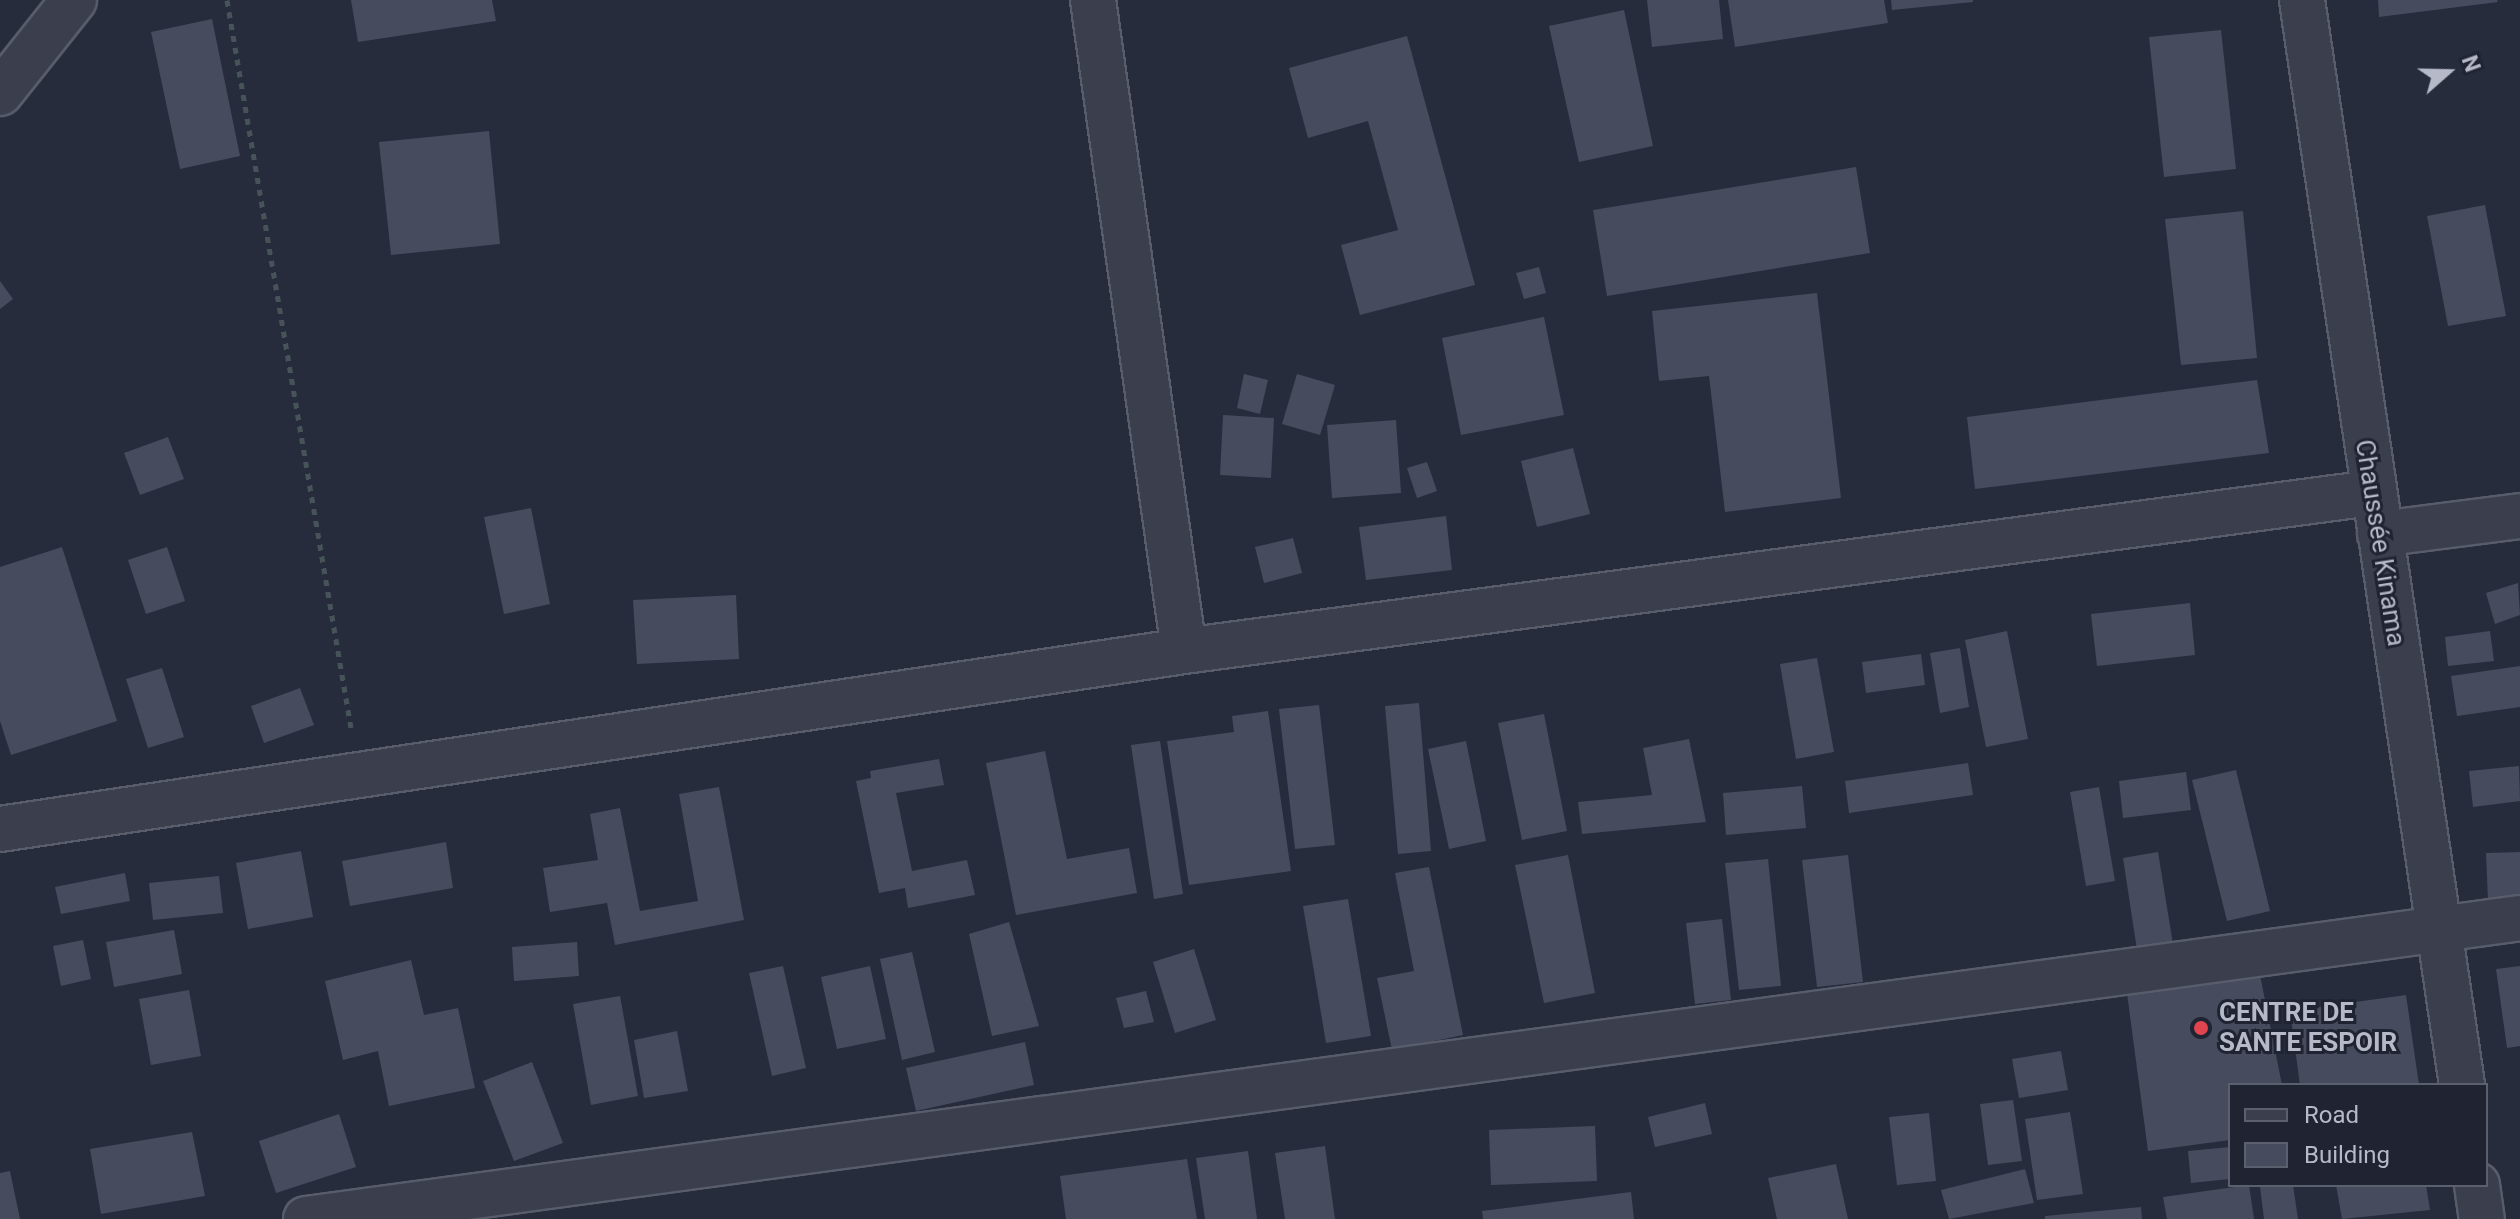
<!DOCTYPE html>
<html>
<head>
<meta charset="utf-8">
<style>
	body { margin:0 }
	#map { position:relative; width:2520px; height:1219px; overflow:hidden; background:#262c3c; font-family:Roboto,sans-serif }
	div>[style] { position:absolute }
	.building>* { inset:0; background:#464b5e }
	.path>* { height:5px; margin-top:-2.5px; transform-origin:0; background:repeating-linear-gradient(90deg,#46545a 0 6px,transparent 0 12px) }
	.roads { filter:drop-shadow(2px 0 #585c6b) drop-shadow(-2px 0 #585c6b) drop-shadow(0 2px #585c6b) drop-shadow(0 -2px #585c6b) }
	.minor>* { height:44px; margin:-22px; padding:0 22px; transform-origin:22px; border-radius:22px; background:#3a3e4d }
	.dots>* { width:22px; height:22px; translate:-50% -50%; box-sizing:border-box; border:4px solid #1f2332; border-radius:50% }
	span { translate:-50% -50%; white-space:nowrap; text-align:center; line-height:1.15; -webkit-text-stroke:6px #1f2332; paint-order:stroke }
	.street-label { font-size:26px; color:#b6b9c8 }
	.poi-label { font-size:26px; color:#b6b9c8; font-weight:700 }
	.left { translate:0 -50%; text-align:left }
	.legend { position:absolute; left:2228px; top:1083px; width:260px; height:104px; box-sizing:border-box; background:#1f2332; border:2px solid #5b5f6e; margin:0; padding:10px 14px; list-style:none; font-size:24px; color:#b6b9c8 }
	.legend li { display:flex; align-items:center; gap:16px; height:40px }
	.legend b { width:40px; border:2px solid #5b5f6e }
	.north { position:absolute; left:2408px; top:32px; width:80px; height:80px; -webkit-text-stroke:6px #1f2332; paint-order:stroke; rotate:70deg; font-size:22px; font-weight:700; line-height:32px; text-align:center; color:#b6b9c8 }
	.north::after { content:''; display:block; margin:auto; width:28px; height:36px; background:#b6b9c8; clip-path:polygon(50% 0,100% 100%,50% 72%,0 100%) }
</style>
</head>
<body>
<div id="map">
	<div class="building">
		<div style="clip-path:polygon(351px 0,492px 0,496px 21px,358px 42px)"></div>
		<div style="clip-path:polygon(1647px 0,1719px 0,1723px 39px,1652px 47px)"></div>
		<div style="clip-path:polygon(1728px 0,1884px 0,1888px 23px,1735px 47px)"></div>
		<div style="clip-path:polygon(1891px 0,1973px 0,1973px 2px,1892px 10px)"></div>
		<div style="clip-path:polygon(2378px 0,2497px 0,2498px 2px,2379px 17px)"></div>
		<div style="clip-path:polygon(1624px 10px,1653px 146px,1579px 162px,1549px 26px)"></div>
		<div style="clip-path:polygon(212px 19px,240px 156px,180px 169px,151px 32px)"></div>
		<div style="clip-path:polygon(2221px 30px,2236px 169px,2164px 177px,2149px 37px)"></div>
		<div style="clip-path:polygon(1407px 36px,1475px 285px,1360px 315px,1341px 245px,1398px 230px,1368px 121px,1308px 138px,1289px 68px)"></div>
		<div style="clip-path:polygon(489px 131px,500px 244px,391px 255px,379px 142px)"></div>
		<div style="clip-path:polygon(1856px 167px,1870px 253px,1607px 296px,1593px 210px)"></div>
		<div style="clip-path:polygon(2485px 205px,2506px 316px,2448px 326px,2427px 216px)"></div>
		<div style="clip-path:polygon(2243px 211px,2257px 358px,2181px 365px,2165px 219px)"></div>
		<div style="clip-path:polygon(1539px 267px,1546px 293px,1524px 299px,1516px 273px)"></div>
		<div style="clip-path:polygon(0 281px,13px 299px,0 309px)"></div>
		<div style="clip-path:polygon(1817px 293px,1841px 498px,1725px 512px,1709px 376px,1659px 381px,1652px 311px)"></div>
		<div style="clip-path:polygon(1544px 317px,1564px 415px,1461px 435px,1442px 338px)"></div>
		<div style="clip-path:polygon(1244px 374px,1268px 380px,1260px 414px,1237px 408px)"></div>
		<div style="clip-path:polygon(1297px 374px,1335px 385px,1320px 435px,1282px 424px)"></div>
		<div style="clip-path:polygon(2257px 380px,2269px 453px,1975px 489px,1967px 417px)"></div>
		<div style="clip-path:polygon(1223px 415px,1274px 418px,1271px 478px,1220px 475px)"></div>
		<div style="clip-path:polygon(1396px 420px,1401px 493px,1332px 498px,1327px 425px)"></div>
		<div style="clip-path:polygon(168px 437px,184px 479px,140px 495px,124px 453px)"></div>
		<div style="clip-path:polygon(1573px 448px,1590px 514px,1537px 527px,1521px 461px)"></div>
		<div style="clip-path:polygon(1427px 462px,1437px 491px,1417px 498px,1407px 468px)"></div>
		<div style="clip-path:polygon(531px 508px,550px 604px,504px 614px,484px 517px)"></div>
		<div style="clip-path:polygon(1446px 516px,1452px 570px,1366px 580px,1359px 527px)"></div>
		<div style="clip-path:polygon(1293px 538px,1302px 573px,1264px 583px,1255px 547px)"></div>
		<div style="clip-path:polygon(62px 547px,117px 721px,11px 755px,0 721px,0 567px)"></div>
		<div style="clip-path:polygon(167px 547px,185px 601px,146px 614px,128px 560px)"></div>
		<div style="clip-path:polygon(2518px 583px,2520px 615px,2495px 624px,2486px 593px)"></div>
		<div style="clip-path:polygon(736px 595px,739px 659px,637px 664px,633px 600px)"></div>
		<div style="clip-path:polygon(2190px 603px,2195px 655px,2097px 666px,2091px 614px)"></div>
		<div style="clip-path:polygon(2007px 631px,2028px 739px,1986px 747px,1965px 640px)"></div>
		<div style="clip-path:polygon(2490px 631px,2494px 661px,2448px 666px,2445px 637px)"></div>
		<div style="clip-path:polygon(1960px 648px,1969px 707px,1940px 713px,1930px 653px)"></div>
		<div style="clip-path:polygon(1921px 654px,1925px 685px,1866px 693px,1862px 662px)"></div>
		<div style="clip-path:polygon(1817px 658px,1834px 752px,1796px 759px,1780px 664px)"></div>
		<div style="clip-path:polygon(2520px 666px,2520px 707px,2457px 716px,2451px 676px)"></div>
		<div style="clip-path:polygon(162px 668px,184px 737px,148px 748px,126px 679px)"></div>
		<div style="clip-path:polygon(300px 688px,314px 725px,264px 743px,251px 706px)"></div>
		<div style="clip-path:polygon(1419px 703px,1431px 851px,1398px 854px,1385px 706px)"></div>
		<div style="clip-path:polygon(1319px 705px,1335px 845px,1295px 849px,1279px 709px)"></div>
		<div style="clip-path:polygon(1268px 711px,1291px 871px,1189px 885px,1167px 741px,1234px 732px,1232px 716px)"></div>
		<div style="clip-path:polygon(1544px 714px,1567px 831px,1522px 840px,1498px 723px)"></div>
		<div style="clip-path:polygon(1689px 739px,1706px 822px,1582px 834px,1578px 802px,1652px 795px,1643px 748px)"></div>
		<div style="clip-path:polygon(1160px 741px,1183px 894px,1154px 899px,1131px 745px)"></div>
		<div style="clip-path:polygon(1466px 741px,1486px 841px,1449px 849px,1428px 749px)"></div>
		<div style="clip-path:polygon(1045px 751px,1067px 859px,1129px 848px,1137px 893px,1016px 915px,986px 763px)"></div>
		<div style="clip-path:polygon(939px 759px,944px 785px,896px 793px,912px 871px,967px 860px,975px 895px,908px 908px,905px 888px,879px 893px,856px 781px,871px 778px,870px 771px)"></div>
		<div style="clip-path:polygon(1968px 763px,1973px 795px,1849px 813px,1845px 781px)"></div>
		<div style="clip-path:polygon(2519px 766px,2520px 801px,2473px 807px,2469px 771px)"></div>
		<div style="clip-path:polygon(2236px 770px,2270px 911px,2227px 921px,2192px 780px)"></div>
		<div style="clip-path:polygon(2186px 772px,2191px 810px,2123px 818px,2119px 781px)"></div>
		<div style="clip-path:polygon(1802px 786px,1806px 828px,1726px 835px,1723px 793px)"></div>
		<div style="clip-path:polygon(719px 787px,744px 920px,615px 945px,607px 903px,550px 912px,543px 868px,598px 860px,590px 814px,620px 808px,640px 911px,698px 901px,679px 794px)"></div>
		<div style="clip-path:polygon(2099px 787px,2115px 881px,2086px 886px,2070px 792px)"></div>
		<div style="clip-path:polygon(446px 842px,453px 888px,350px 906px,342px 861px)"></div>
		<div style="clip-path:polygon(301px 851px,313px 917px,248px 929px,236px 863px)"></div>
		<div style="clip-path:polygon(2158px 852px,2173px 944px,2137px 950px,2123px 858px)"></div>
		<div style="clip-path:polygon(2520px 852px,2520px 899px,2488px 901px,2486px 853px)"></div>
		<div style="clip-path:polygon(1568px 855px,1595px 993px,1544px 1003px,1515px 865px)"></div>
		<div style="clip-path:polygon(1848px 855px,1863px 982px,1817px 987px,1802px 860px)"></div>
		<div style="clip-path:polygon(1768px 859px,1781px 986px,1739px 990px,1725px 863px)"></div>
		<div style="clip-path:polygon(1429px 867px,1463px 1035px,1392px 1050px,1377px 978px,1414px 971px,1395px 873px)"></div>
		<div style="clip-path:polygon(125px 873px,130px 901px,61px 914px,55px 887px)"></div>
		<div style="clip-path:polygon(219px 876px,223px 913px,153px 920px,149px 883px)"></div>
		<div style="clip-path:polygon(1348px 899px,1371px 1036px,1326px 1043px,1303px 906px)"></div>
		<div style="clip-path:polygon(1722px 919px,1731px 1000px,1695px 1004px,1686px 923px)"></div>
		<div style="clip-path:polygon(1009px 922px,1039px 1026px,992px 1036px,969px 934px)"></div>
		<div style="clip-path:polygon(174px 930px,182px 974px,114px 987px,106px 942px)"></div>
		<div style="clip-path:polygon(83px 940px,91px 979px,61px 986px,53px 946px)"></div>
		<div style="clip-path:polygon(577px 942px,579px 976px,514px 981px,512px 947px)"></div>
		<div style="clip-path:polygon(1194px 949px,1216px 1020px,1175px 1033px,1153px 962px)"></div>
		<div style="clip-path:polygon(912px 952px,935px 1052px,902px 1060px,880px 959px)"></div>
		<div style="clip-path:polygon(411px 960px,424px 1015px,458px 1008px,475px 1088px,389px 1106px,378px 1051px,343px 1060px,325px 981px)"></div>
		<div style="clip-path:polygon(2257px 960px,2282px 1085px,2230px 1085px,2230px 1140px,2148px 1151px,2124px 971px)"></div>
		<div style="clip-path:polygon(783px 966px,806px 1068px,772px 1076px,749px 973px)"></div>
		<div style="clip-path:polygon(870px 966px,886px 1039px,837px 1049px,821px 977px)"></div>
		<div style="clip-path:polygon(2520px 966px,2520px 1046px,2507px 1048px,2496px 969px)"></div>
		<div style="clip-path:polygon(189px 990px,201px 1056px,151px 1065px,139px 999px)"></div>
		<div style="clip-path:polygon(1146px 991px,1154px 1022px,1124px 1028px,1116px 998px)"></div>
		<div style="clip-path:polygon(2406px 995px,2419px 1085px,2300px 1085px,2290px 1011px)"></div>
		<div style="clip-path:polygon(620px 996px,638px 1096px,591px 1105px,573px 1004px)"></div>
		<div style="clip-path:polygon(677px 1031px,688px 1091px,644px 1098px,634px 1040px)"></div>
		<div style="clip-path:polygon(1025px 1042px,1034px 1085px,916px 1111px,906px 1068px)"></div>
		<div style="clip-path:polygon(2061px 1051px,2068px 1090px,2019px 1098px,2012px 1059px)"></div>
		<div style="clip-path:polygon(532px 1062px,563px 1143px,514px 1161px,483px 1081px)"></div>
		<div style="clip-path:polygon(2013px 1100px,2022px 1161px,1988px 1165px,1980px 1104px)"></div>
		<div style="clip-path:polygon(1705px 1103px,1712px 1134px,1655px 1147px,1648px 1117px)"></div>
		<div style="clip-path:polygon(2070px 1112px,2083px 1194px,2037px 1200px,2025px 1119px)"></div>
		<div style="clip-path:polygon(1929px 1113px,1936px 1181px,1897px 1185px,1889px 1117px)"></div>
		<div style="clip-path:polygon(339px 1114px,356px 1167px,276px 1193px,259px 1141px)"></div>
		<div style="clip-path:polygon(1595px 1126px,1597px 1181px,1491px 1185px,1489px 1130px)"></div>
		<div style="clip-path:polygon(192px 1132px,205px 1196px,101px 1214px,90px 1149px)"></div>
		<div style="clip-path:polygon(1325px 1146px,1335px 1219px,1285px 1219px,1275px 1153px)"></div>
		<div style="clip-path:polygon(2230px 1147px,2230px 1179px,2191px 1183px,2188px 1151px)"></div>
		<div style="clip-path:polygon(1248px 1151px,1257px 1219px,1205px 1219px,1196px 1158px)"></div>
		<div style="clip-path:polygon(1187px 1159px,1197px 1219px,1066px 1219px,1060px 1176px)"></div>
		<div style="clip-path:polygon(1836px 1164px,1848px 1219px,1777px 1219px,1768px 1178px)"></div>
		<div style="clip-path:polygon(2025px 1169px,2034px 1203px,1949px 1219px,1941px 1190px)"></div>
		<div style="clip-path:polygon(10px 1171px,20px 1219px,0 1219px,0 1173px)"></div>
		<div style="clip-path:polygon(2249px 1185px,2254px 1219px,2167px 1219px,2163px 1197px)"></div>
		<div style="clip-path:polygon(2293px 1185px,2298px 1219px,2264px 1219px,2260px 1187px)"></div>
		<div style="clip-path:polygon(2336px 1185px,2426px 1185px,2430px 1210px,2342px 1219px)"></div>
		<div style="clip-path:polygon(1631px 1192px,1634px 1219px,1483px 1219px,1482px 1211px)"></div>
		<div style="clip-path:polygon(2141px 1207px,2142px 1219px,2045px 1219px,2045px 1216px)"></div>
	</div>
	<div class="path">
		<div style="left:227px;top:0;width:738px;rotate:80.33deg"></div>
	</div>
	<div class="roads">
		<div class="minor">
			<div style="left:1093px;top:0;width:657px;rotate:82.04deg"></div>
			<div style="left:2302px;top:0;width:1097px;rotate:81.61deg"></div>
			<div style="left:0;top:93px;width:119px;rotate:-51.5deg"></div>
			<div style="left:2380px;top:534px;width:141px;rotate:-7.3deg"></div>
			<div style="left:0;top:829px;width:1197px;rotate:-8.55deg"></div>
			<div style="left:1184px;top:651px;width:1197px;rotate:-7.58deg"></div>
			<div style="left:2477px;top:1185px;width:34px;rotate:82deg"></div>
			<div style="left:306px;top:1219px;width:2234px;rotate:-7.74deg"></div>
		</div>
	</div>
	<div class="dots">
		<div style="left:2201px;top:1028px;background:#e0444e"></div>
	</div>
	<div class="street-label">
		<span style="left:2380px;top:543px;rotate:81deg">Chaussée Kinama</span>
	</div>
	<div class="poi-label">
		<span class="left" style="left:2219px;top:1028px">CENTRE DE<br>SANTE ESPOIR</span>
	</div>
	<ul class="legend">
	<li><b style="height:10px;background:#3a3e4d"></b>Road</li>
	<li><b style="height:22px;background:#464b5e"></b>Building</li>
	</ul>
	<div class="north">N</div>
</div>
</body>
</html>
